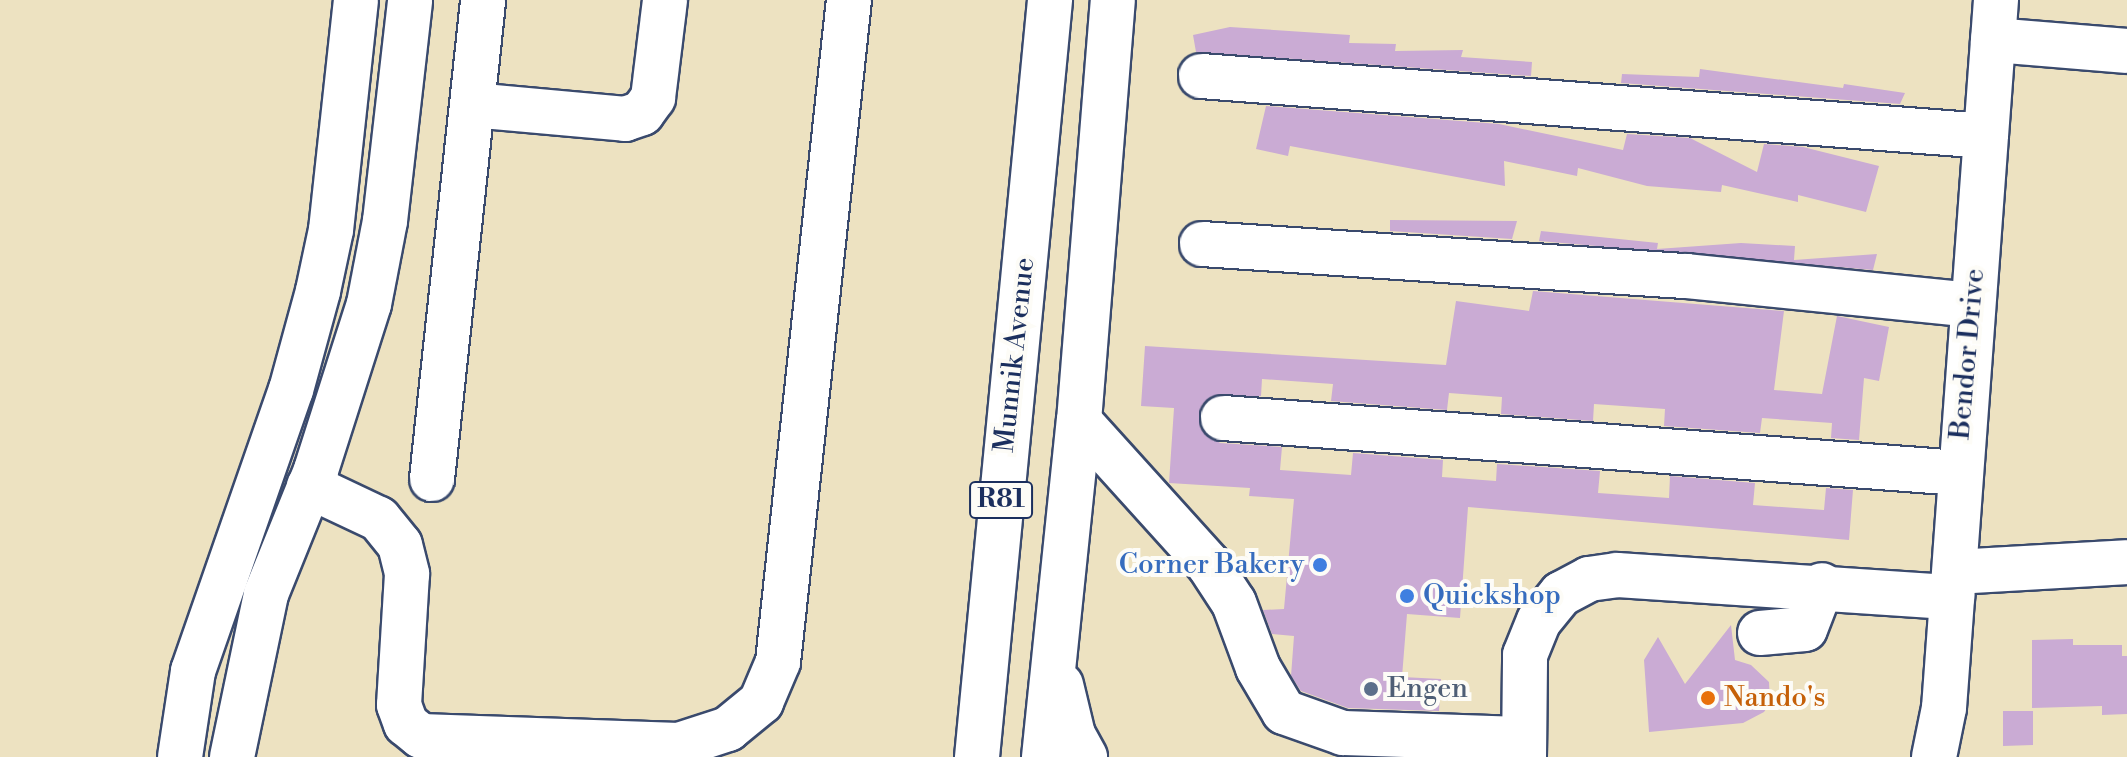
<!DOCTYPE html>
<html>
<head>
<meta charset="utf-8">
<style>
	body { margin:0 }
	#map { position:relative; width:2127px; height:757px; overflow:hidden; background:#ede2c1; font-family:"Libre Bodoni",serif }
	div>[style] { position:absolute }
	.building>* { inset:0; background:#caabd4 }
	.roads { filter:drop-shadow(2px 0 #3a4a6d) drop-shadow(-2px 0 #3a4a6d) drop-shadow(0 2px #3a4a6d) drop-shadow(0 -2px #3a4a6d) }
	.minor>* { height:44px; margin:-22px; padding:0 22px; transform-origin:22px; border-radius:22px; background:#fff }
	.major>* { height:44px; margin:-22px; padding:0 22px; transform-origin:22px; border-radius:22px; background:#fff }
	.dots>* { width:22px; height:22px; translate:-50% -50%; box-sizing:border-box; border:4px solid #fdfcf7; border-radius:50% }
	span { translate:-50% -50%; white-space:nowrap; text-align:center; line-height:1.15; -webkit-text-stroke:8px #fdfcf7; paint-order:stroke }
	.shield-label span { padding:2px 6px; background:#fdfcf7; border:2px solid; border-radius:6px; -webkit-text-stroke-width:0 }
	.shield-label { font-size:26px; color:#1b2f5e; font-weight:700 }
	.street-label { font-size:28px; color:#1b2f5e }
	.shop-label { font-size:28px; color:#366cbe }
	.right { translate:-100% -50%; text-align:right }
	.left { translate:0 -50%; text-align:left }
	.service-label { font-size:28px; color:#4e5e75 }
	.food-label { font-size:28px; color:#c56008 }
</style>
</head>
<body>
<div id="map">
	<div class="building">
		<div style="clip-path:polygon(1230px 27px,1350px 35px,1349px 43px,1396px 44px,1395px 51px,1463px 50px,1461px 57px,1532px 62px,1531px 76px,1196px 52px,1193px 35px)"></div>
		<div style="clip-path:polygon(1700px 69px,1843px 88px,1844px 84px,1905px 93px,1900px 104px,1621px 83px,1622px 74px,1699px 77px)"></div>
		<div style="clip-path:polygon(1266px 106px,1499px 124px,1623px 150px,1627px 134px,1690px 138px,1757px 172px,1764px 144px,1803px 147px,1879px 166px,1866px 212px,1798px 195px,1798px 202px,1722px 185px,1721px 192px,1647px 186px,1578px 168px,1577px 176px,1504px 161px,1505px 186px,1290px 146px,1288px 156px,1256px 149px)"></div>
		<div style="clip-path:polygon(1390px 220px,1517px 221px,1512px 239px,1390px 231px)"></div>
		<div style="clip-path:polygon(1541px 231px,1658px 243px,1657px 249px,1741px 243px,1795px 246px,1794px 260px,1877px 254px,1873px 270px,1539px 241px)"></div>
		<div style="clip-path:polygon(1533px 291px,1784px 311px,1774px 390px,1822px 394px,1837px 316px,1889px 327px,1879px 381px,1864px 378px,1859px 440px,1831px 438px,1832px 423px,1762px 418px,1760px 433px,1664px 426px,1665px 409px,1594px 404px,1593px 421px,1501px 414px,1502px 397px,1449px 393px,1447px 410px,1331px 401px,1333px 384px,1262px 379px,1261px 396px,1212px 396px,1202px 405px,1200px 428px,1220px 443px,1282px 447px,1280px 470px,1351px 475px,1353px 453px,1443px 460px,1442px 477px,1496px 481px,1497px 464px,1600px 471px,1598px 493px,1669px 498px,1670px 476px,1755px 483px,1753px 505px,1824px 510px,1826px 488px,1853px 490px,1849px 540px,1468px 507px,1460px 618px,1407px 614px,1402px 677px,1441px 679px,1439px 711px,1348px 708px,1301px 691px,1291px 676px,1294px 636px,1272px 634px,1263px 610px,1284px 609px,1294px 499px,1249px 496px,1250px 488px,1169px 483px,1174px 408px,1141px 406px,1145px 346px,1446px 365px,1456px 301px,1529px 311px)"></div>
		<div style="clip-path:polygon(1731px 625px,1735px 660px,1751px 665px,1769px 682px,1770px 703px,1764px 712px,1743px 723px,1649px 732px,1644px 660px,1658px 637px,1685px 684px)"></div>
		<div style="clip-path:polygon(2073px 639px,2073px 645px,2122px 645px,2122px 656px,2127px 656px,2127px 714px,2102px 715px,2102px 706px,2032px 708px,2032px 640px)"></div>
		<div style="clip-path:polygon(2003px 711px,2033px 711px,2033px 745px,2003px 746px)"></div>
	</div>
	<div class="roads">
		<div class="minor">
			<div style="left:1993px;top:40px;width:134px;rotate:4.7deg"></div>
			<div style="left:1201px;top:76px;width:787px;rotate:4.37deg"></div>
			<div style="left:472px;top:105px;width:154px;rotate:5.2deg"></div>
			<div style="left:625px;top:119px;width:18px;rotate:-19deg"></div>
			<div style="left:642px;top:113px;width:19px;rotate:-54deg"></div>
			<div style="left:653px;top:98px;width:99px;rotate:-83deg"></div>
			<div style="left:1202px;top:244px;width:486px;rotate:3.8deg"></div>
			<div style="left:1687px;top:276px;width:286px;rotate:5.8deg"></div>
			<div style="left:1223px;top:418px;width:738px;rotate:4.27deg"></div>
			<div style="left:1079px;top:421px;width:194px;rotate:47.9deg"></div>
			<div style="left:1209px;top:565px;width:45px;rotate:56.7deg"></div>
			<div style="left:1234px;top:603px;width:69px;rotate:69.7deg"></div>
			<div style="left:1258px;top:668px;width:51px;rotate:59.4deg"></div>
			<div style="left:1284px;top:712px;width:63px;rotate:19.6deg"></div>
			<div style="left:1343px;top:733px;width:178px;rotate:1.9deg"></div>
			<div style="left:432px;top:479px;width:482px;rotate:-83.9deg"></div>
			<div style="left:309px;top:486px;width:77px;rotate:25.2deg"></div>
			<div style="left:379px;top:519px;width:33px;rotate:51deg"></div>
			<div style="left:400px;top:545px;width:30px;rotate:76deg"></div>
			<div style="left:407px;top:574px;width:131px;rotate:93.5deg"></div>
			<div style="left:399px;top:705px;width:20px;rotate:70deg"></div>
			<div style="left:406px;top:724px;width:19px;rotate:39deg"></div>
			<div style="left:421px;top:736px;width:258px;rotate:2deg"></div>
			<div style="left:679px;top:745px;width:52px;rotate:-18.1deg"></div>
			<div style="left:728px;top:729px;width:43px;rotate:-39.3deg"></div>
			<div style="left:761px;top:702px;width:43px;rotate:-67deg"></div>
			<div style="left:778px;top:662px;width:666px;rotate:-83.88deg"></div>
			<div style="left:1955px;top:572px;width:172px;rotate:-3.3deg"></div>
			<div style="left:1760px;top:633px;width:45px;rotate:-5.1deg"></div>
			<div style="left:1805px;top:629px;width:47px;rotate:-68.9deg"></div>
			<div style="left:180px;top:757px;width:87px;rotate:-81.4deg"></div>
			<div style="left:193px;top:671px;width:298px;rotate:-70.8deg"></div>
			<div style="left:291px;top:390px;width:103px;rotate:-74.7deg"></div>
			<div style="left:318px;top:291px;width:62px;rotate:-78deg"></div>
			<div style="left:331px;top:230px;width:231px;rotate:-83.8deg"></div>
			<div style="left:232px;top:757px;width:167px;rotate:-78.2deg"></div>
			<div style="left:266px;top:594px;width:134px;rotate:-68deg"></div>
			<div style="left:316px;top:470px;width:174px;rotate:-72.3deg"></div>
			<div style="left:369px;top:304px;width:85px;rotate:-79.1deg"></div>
			<div style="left:385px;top:221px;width:222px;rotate:-83.5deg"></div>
			<div style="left:1524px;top:757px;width:102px;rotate:-89.4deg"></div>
			<div style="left:1525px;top:655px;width:37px;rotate:-68deg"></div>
			<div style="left:1539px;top:621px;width:35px;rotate:-51deg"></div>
			<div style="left:1561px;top:594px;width:32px;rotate:-28deg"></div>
			<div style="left:1589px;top:579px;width:28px;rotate:-8deg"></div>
			<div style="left:1617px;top:575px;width:336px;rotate:3.8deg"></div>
			<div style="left:1934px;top:757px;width:50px;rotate:-78.5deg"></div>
			<div style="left:1944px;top:708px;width:710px;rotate:-85.8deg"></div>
		</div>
		<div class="major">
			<div style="left:1061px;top:685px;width:51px;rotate:76.5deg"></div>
			<div style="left:1073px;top:735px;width:25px;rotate:61deg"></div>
			<div style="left:977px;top:757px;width:761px;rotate:-84.49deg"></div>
			<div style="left:1044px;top:757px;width:338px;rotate:-84.1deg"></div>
			<div style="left:1079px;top:421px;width:422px;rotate:-85.4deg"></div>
		</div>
	</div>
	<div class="dots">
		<div style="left:1320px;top:565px;background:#3f7fe0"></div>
		<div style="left:1407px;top:596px;background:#3f7fe0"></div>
		<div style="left:1371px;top:689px;background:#5c6f8a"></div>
		<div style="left:1708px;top:698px;background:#e8710a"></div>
	</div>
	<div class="shield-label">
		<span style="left:1001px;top:500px">R81</span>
	</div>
	<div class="street-label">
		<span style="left:1968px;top:354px;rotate:-85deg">Bendor Drive</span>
		<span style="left:1015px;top:355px;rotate:-84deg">Munnik Avenue</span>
	</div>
	<div class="shop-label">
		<span class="right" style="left:1304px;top:565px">Corner Bakery</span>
		<span class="left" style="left:1423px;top:596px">Quickshop</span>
	</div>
	<div class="service-label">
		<span class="left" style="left:1387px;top:689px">Engen</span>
	</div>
	<div class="food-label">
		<span class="left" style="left:1724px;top:698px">Nando's</span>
	</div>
</div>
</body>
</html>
